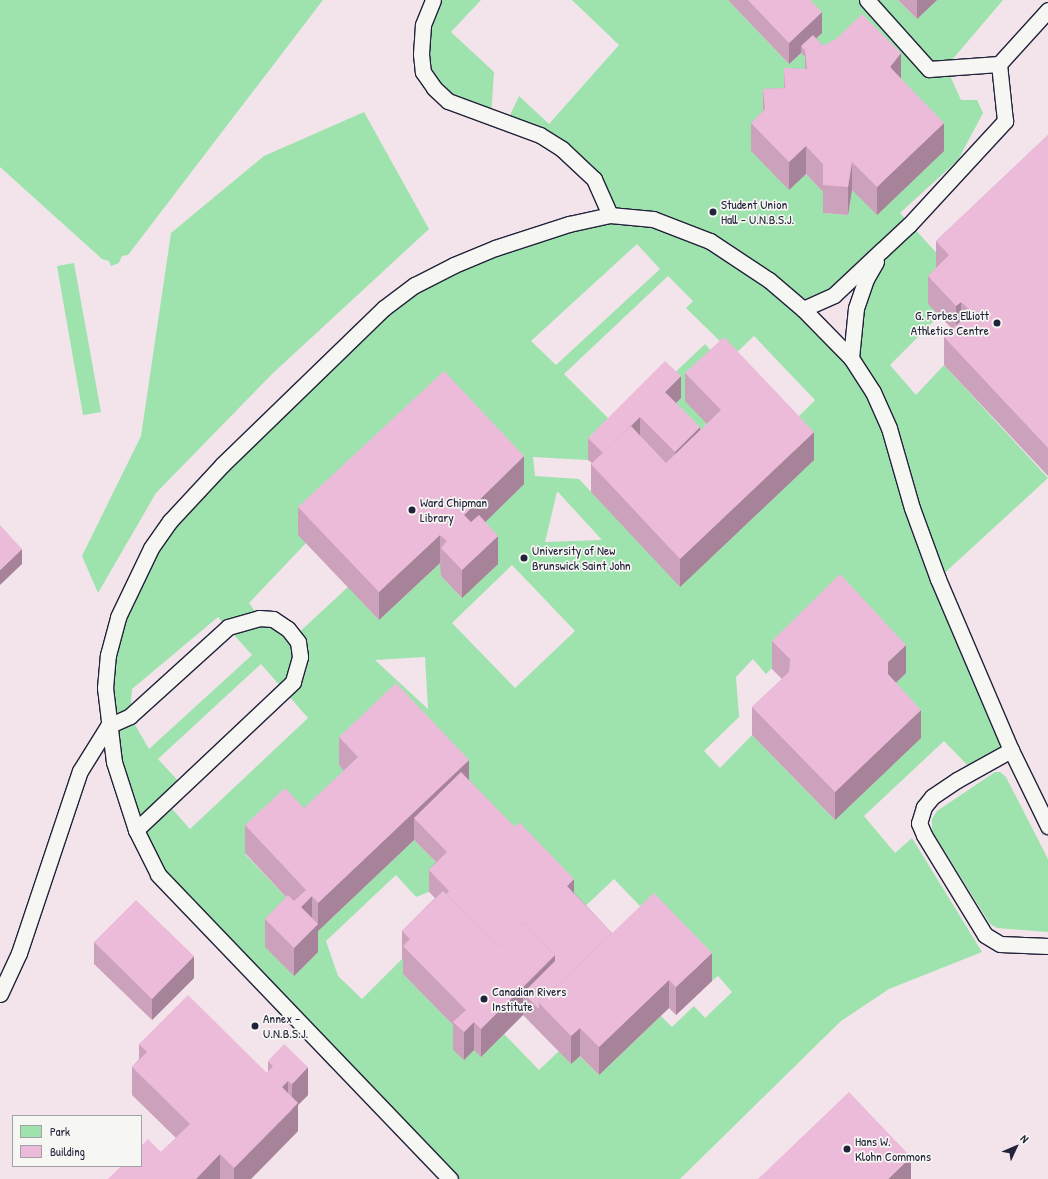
<!DOCTYPE html>
<html>
<head>
<meta charset="utf-8">
<style>
	body { margin:0 }
	#map { position:relative; width:1048px; height:1179px; overflow:hidden; background:#f6f6f2; font-family:"Patrick Hand",sans-serif }
	div>[style] { position:absolute }
	.built>* { inset:0; background:#f3e4eb }
	.green>* { inset:0; background:#9ee3ae }
	.roads { filter:drop-shadow(1px 0 #22223b) drop-shadow(-1px 0 #22223b) drop-shadow(0 1px #22223b) drop-shadow(0 -1px #22223b) }
	.service>* { height:15px; margin:-7.5px; padding:0 7.5px; transform-origin:7.5px; border-radius:7.5px; background:#f6f6f2 }
	.wall>* { inset:0; background:#cca1bb }
	.shaded-wall>* { inset:0; background:#a68399 }
	.building>* { inset:0; background:#edbbda }
	.dots>* { width:11px; height:11px; translate:-50% -50%; box-sizing:border-box; border:2px solid #f6f6f2; border-radius:50% }
	span { translate:-50% -50%; white-space:nowrap; text-align:center; line-height:1.15; -webkit-text-stroke:3.5px #f6f6f2; paint-order:stroke }
	.poi-label { font-size:13px; color:#22223b }
	.left { translate:0 -50%; text-align:left }
	.right { translate:-100% -50%; text-align:right }
	.legend { position:absolute; left:12px; top:1115px; width:130px; height:52px; box-sizing:border-box; background:#f6f6f2; border:1px solid #a1a1a9; margin:0; padding:5px 7px; list-style:none; font-size:12px; color:#22223b }
	.legend li { display:flex; align-items:center; gap:8px; height:20px }
	.legend b { width:20px; border:1px solid #a1a1a9 }
	.north { position:absolute; left:996px; top:1127px; width:40px; height:40px; -webkit-text-stroke:3px #f6f6f2; paint-order:stroke; rotate:46deg; font-size:11px; font-weight:700; line-height:16px; text-align:center; color:#22223b }
	.north::after { content:''; display:block; margin:auto; width:14px; height:18px; background:#22223b; clip-path:polygon(50% 0,100% 100%,50% 72%,0 100%) }
</style>
</head>
<body>
<div id="map">
	<div class="built">
		<div style="clip-path:polygon(evenodd,0 0,1048px 0,1048px 1179px,0 1179px,0 0,13px 1116px,141px 1116px,141px 1166px,13px 1166px,13px 1116px)"></div>
	</div>
	<div class="green">
		<div style="clip-path:polygon(0 0,323px 0,128px 255px,122px 256px,119px 263px,111px 266px,109px 261px,102px 259px,0 167px)"></div>
		<div style="clip-path:polygon(433px 0,481px 0,451px 32px,494px 72px,491px 117px,467px 110px,423px 72px)"></div>
		<div style="clip-path:polygon(evenodd,572px 0,728px 0,789px 64px,801px 53px,822px 74px,789px 189px,806px 174px,823px 192px,823px 213px,848px 215px,852px 190px,836px 67px,813px 42px,821px 34px,790px 0,898px 0,917px 19px,937px 0,1003px 0,946px 67px,961px 100px,977px 100px,983px 113px,958px 160px,900px 213px,944px 261px,939px 316px,890px 365px,916px 395px,944px 365px,1048px 478px,938px 579px,1011px 750px,973px 771px,944px 741px,864px 816px,895px 853px,912px 838px,982px 952px,889px 989px,841px 1021px,680px 1179px,450px 1179px,176px 896px,136px 830px,105px 688px,108px 655px,151px 548px,384px 308px,454px 265px,610px 215px,594px 179px,507px 122px,519px 96px,549px 124px,619px 45px,572px 0,637px 244px,660px 269px,556px 365px,531px 341px,637px 244px,572px 0,668px 276px,693px 301px,686px 308px,734px 355px,754px 336px,815px 400px,785px 430px,681px 587px,579px 479px,535px 476px,533px 457px,588px 460px,619px 429px,564px 374px,668px 276px,572px 0,866px 279px,851px 357px,804px 309px,866px 279px,572px 0,523px 484px,464px 543px,462px 598px,441px 576px,447px 569px,440px 563px,379px 620px,348px 587px,294px 637px,259px 617px,249px 603px,306px 543px,523px 484px,572px 0,557px 492px,558px 492px,602px 540px,545px 542px,557px 492px,572px 0,512px 565px,575px 631px,515px 688px,452px 623px,512px 565px,572px 0,840px 602px,835px 820px,752px 735px,720px 768px,704px 751px,739px 717px,736px 677px,753px 659px,766px 674px,840px 602px,572px 0,218px 617px,252px 655px,149px 749px,130px 716px,132px 689px,218px 617px,572px 0,425px 657px,428px 709px,375px 660px,425px 657px,572px 0,261px 664px,308px 718px,190px 829px,166px 802px,183px 786px,158px 759px,261px 664px,572px 0,339px 765px,575px 916px,614px 879px,712px 981px,718px 976px,732px 992px,705px 1018px,694px 1006px,672px 1027px,661px 1016px,599px 1075px,580px 1056px,571px 1064px,559px 1051px,539px 1070px,504px 1034px,481px 1057px,466px 1038px,403px 974px,410px 967px,402px 959px,362px 999px,338px 976px,326px 941px,396px 875px,416px 897px,429px 892px,447px 873px,414px 840px,318px 931px,245px 854px,358px 785px,339px 765px)"></div>
		<div style="clip-path:polygon(364px 112px,429px 229px,271px 375px,156px 493px,98px 593px,82px 556px,141px 436px,171px 233px,264px 156px)"></div>
		<div style="clip-path:polygon(74px 263px,101px 412px,83px 415px,57px 266px)"></div>
		<div style="clip-path:polygon(705px 344px,724px 365px,721px 438px,640px 439px,665px 414px,665px 382px)"></div>
		<div style="clip-path:polygon(995px 772px,1000px 772px,1006px 777px,1048px 859px,1048px 932px,997px 928px,990px 924px,932px 831px,932px 819px,937px 811px)"></div>
	</div>
	<div class="roads">
		<div class="service">
			<div style="left:433px;top:0;width:27px;rotate:112deg"></div>
			<div style="left:423px;top:25px;width:29px;rotate:94deg"></div>
			<div style="left:421px;top:54px;width:18px;rotate:84deg"></div>
			<div style="left:423px;top:72px;width:19px;rotate:55deg"></div>
			<div style="left:434px;top:88px;width:19px;rotate:43deg"></div>
			<div style="left:448px;top:101px;width:98px;rotate:20.3deg"></div>
			<div style="left:540px;top:135px;width:26px;rotate:32deg"></div>
			<div style="left:562px;top:149px;width:44px;rotate:43.2deg"></div>
			<div style="left:594px;top:179px;width:39px;rotate:66deg"></div>
			<div style="left:867px;top:0;width:93px;rotate:48.1deg"></div>
			<div style="left:929px;top:69px;width:70px;rotate:-4.1deg"></div>
			<div style="left:999px;top:64px;width:73px;rotate:-47.8deg"></div>
			<div style="left:803px;top:309px;width:34px;rotate:-24deg"></div>
			<div style="left:834px;top:295px;width:66px;rotate:-43.2deg"></div>
			<div style="left:882px;top:250px;width:37px;rotate:-43deg"></div>
			<div style="left:909px;top:225px;width:142px;rotate:-47.3deg"></div>
			<div style="left:1005px;top:121px;width:57px;rotate:-96deg"></div>
			<div style="left:851px;top:358px;width:50px;rotate:-84.3deg"></div>
			<div style="left:856px;top:308px;width:31px;rotate:-71deg"></div>
			<div style="left:866px;top:279px;width:20px;rotate:-60deg"></div>
			<div style="left:1011px;top:750px;width:62px;rotate:150.9deg"></div>
			<div style="left:957px;top:780px;width:30px;rotate:146deg"></div>
			<div style="left:932px;top:797px;width:13px;rotate:129deg"></div>
			<div style="left:924px;top:807px;width:17px;rotate:107deg"></div>
			<div style="left:919px;top:823px;width:13px;rotate:67deg"></div>
			<div style="left:924px;top:835px;width:117px;rotate:58.6deg"></div>
			<div style="left:985px;top:935px;width:17px;rotate:31deg"></div>
			<div style="left:1000px;top:944px;width:48px;rotate:2.4deg"></div>
			<div style="left:0;top:994px;width:45px;rotate:-65.1deg"></div>
			<div style="left:19px;top:953px;width:192px;rotate:-71.5deg"></div>
			<div style="left:80px;top:771px;width:53px;rotate:-58.1deg"></div>
			<div style="left:108px;top:726px;width:24px;rotate:-24deg"></div>
			<div style="left:130px;top:716px;width:132px;rotate:-42.2deg"></div>
			<div style="left:228px;top:627px;width:32px;rotate:-16deg"></div>
			<div style="left:259px;top:618px;width:14px;rotate:4deg"></div>
			<div style="left:273px;top:619px;width:18px;rotate:34deg"></div>
			<div style="left:288px;top:629px;width:16px;rotate:52deg"></div>
			<div style="left:298px;top:642px;width:15px;rotate:82deg"></div>
			<div style="left:300px;top:657px;width:26px;rotate:106deg"></div>
			<div style="left:293px;top:682px;width:216px;rotate:136.7deg"></div>
			<div style="left:450px;top:1179px;width:422px;rotate:-133.8deg"></div>
			<div style="left:158px;top:874px;width:49px;rotate:-116.6deg"></div>
			<div style="left:136px;top:830px;width:71px;rotate:-107.9deg"></div>
			<div style="left:114px;top:762px;width:75px;rotate:-96.9deg"></div>
			<div style="left:105px;top:688px;width:33px;rotate:-85deg"></div>
			<div style="left:108px;top:655px;width:39px;rotate:-75deg"></div>
			<div style="left:118px;top:617px;width:76px;rotate:-64.4deg"></div>
			<div style="left:151px;top:548px;width:33px;rotate:-55deg"></div>
			<div style="left:170px;top:521px;width:76px;rotate:-47.1deg"></div>
			<div style="left:222px;top:465px;width:226px;rotate:-44.1deg"></div>
			<div style="left:384px;top:308px;width:39px;rotate:-37deg"></div>
			<div style="left:415px;top:285px;width:44px;rotate:-27.1deg"></div>
			<div style="left:454px;top:265px;width:44px;rotate:-22.5deg"></div>
			<div style="left:495px;top:248px;width:78px;rotate:-18deg"></div>
			<div style="left:569px;top:224px;width:42px;rotate:-12.4deg"></div>
			<div style="left:610px;top:215px;width:43px;rotate:5.3deg"></div>
			<div style="left:653px;top:219px;width:61px;rotate:21.1deg"></div>
			<div style="left:710px;top:241px;width:71px;rotate:33.5deg"></div>
			<div style="left:769px;top:280px;width:45px;rotate:40.5deg"></div>
			<div style="left:803px;top:309px;width:69px;rotate:45.6deg"></div>
			<div style="left:851px;top:358px;width:40px;rotate:57.1deg"></div>
			<div style="left:873px;top:392px;width:39px;rotate:66deg"></div>
			<div style="left:889px;top:428px;width:83px;rotate:74deg"></div>
			<div style="left:912px;top:508px;width:76px;rotate:69.9deg"></div>
			<div style="left:938px;top:579px;width:186px;rotate:66.9deg"></div>
			<div style="left:1011px;top:750px;width:85px;rotate:64deg"></div>
		</div>
	</div>
	<div class="wall">
		<div style="clip-path:polygon(728px 0,810px 0,822px 33px,816px 38px,823px 46px,901px 79px,944px 151px,877px 215px,852px 190px,848px 215px,823px 213px,823px 192px,806px 174px,789px 190px,751px 151px,751px 123px,763px 111px,763px 89px,784px 88px,784px 68px,805px 69px,805px 57px,801px 53px,789px 64px)"></div>
		<div style="clip-path:polygon(898px 0,937px 0,917px 19px)"></div>
		<div style="clip-path:polygon(1048px 135px,1048px 476px,944px 365px,944px 337px,952px 329px,928px 304px,928px 276px,936px 268px,936px 241px)"></div>
		<div style="clip-path:polygon(685px 373px,814px 460px,680px 587px,591px 492px,591px 464px,592px 463px,588px 460px,588px 438px,681px 398px,676px 403px,700px 430px,707px 424px,685px 401px)"></div>
		<div style="clip-path:polygon(524px 484px,485px 522px,498px 564px,462px 598px,441px 576px,440px 563px,379px 620px,298px 535px,298px 507px)"></div>
		<div style="clip-path:polygon(772px 641px,906px 673px,896px 683px,921px 738px,835px 820px,752px 735px,752px 707px,782px 679px,772px 669px)"></div>
		<div style="clip-path:polygon(339px 737px,469px 780px,612px 933px,712px 981px,676px 1015px,669px 1008px,599px 1075px,580px 1056px,571px 1064px,523px 1015px,481px 1057px,474px 1050px,464px 1060px,453px 1050px,453px 1025px,403px 974px,403px 960px,402px 959px,402px 931px,435px 898px,429px 892px,429px 870px,436px 862px,414px 840px,318px 931px,318px 930px,318px 952px,294px 976px,265px 947px,265px 919px,286px 897px,245px 853px,245px 825px,304px 808px,344px 771px,339px 765px)"></div>
		<div style="clip-path:polygon(94px 942px,194px 978px,152px 1020px,94px 964px)"></div>
		<div style="clip-path:polygon(139px 1044px,267px 1073px,268px 1071px,268px 1061px,308px 1095px,298px 1105px,298px 1131px,251px 1179px,108px 1179px,161px 1152px,176px 1138px,132px 1095px,132px 1067px,139px 1059px)"></div>
	</div>
	<div class="shaded-wall">
		<div style="clip-path:polygon(917px 0,937px 0,917px 19px)"></div>
		<div style="clip-path:polygon(822px 12px,822px 33px,805px 49px,801px 46px,801px 53px,789px 64px,789px 43px)"></div>
		<div style="clip-path:polygon(901px 53px,901px 81px,890px 67px)"></div>
		<div style="clip-path:polygon(944px 123px,944px 151px,877px 215px,877px 187px)"></div>
		<div style="clip-path:polygon(806px 146px,806px 174px,789px 190px,789px 162px)"></div>
		<div style="clip-path:polygon(852px 162px,852px 190px,848px 215px,848px 187px)"></div>
		<div style="clip-path:polygon(961px 302px,961px 330px,956px 334px,956px 306px)"></div>
		<div style="clip-path:polygon(681px 376px,681px 398px,665px 414px,665px 392px)"></div>
		<div style="clip-path:polygon(640px 417px,640px 439px,604px 453px)"></div>
		<div style="clip-path:polygon(700px 427px,700px 449px,675px 474px,675px 452px)"></div>
		<div style="clip-path:polygon(814px 432px,814px 460px,680px 587px,680px 559px)"></div>
		<div style="clip-path:polygon(524px 456px,524px 484px,464px 543px,464px 515px)"></div>
		<div style="clip-path:polygon(440px 535px,440px 563px,379px 620px,379px 592px)"></div>
		<div style="clip-path:polygon(498px 536px,498px 564px,462px 598px,462px 570px)"></div>
		<div style="clip-path:polygon(22px 549px,22px 564px,0 585px,0 570px)"></div>
		<div style="clip-path:polygon(906px 645px,906px 673px,888px 690px,888px 662px)"></div>
		<div style="clip-path:polygon(921px 710px,921px 738px,835px 820px,835px 792px)"></div>
		<div style="clip-path:polygon(469px 760px,469px 788px,414px 818px,414px 840px,318px 931px,318px 903px)"></div>
		<div style="clip-path:polygon(574px 879px,574px 901px,567px 886px)"></div>
		<div style="clip-path:polygon(312px 896px,312px 924px,301px 907px)"></div>
		<div style="clip-path:polygon(318px 924px,318px 952px,294px 976px,294px 948px)"></div>
		<div style="clip-path:polygon(712px 953px,712px 981px,676px 1015px,676px 987px)"></div>
		<div style="clip-path:polygon(555px 955px,555px 983px,523px 993px,523px 1015px,481px 1057px,481px 1029px)"></div>
		<div style="clip-path:polygon(194px 956px,194px 978px,152px 1020px,152px 999px)"></div>
		<div style="clip-path:polygon(669px 980px,669px 1008px,599px 1075px,599px 1047px)"></div>
		<div style="clip-path:polygon(474px 1022px,474px 1050px,464px 1060px,464px 1032px)"></div>
		<div style="clip-path:polygon(580px 1028px,580px 1056px,571px 1064px,571px 1036px)"></div>
		<div style="clip-path:polygon(308px 1067px,308px 1095px,298px 1105px,298px 1131px,251px 1179px,234px 1179px,234px 1168px,292px 1110px,292px 1084px)"></div>
		<div style="clip-path:polygon(288px 1081px,288px 1109px,282px 1087px)"></div>
		<div style="clip-path:polygon(220px 1154px,220px 1179px,196px 1179px)"></div>
		<div style="clip-path:polygon(911px 1157px,911px 1179px,888px 1179px)"></div>
	</div>
	<div class="building">
		<div style="clip-path:polygon(748px 0,810px 0,822px 12px,789px 43px)"></div>
		<div style="clip-path:polygon(862px 14px,901px 53px,890px 67px,944px 123px,877px 187px,852px 162px,848px 187px,823px 185px,823px 164px,806px 146px,789px 162px,751px 123px,765px 109px,763px 89px,785px 88px,784px 68px,807px 69px,805px 49px,822px 46px,836px 39px)"></div>
		<div style="clip-path:polygon(813px 35px,823px 46px,805px 49px,805px 50px,801px 46px)"></div>
		<div style="clip-path:polygon(1048px 135px,1048px 448px,944px 337px,971px 311px,961px 302px,956px 306px,928px 276px,949px 255px,936px 241px)"></div>
		<div style="clip-path:polygon(724px 337px,814px 432px,680px 559px,591px 464px,631px 426px,666px 463px,721px 410px,685px 373px)"></div>
		<div style="clip-path:polygon(665px 361px,681px 376px,665px 392px,700px 427px,675px 452px,640px 417px,603px 453px,588px 438px)"></div>
		<div style="clip-path:polygon(444px 371px,524px 456px,464px 515px,471px 522px,479px 515px,498px 536px,462px 570px,441px 548px,447px 541px,440px 535px,379px 592px,298px 507px)"></div>
		<div style="clip-path:polygon(0 525px,22px 549px,0 570px)"></div>
		<div style="clip-path:polygon(840px 574px,906px 645px,888px 662px,888px 674px,921px 710px,835px 792px,752px 707px,789px 672px,790px 659px,772px 641px)"></div>
		<div style="clip-path:polygon(396px 683px,469px 760px,318px 903px,312px 896px,301px 907px,318px 924px,294px 948px,265px 919px,288px 895px,294px 901px,306px 890px,245px 825px,285px 788px,304px 808px,358px 757px,339px 737px)"></div>
		<div style="clip-path:polygon(461px 772px,515px 827px,519px 822px,574px 879px,567px 886px,612px 933px,539px 1003px,539px 1009px,523px 993px,555px 961px,555px 955px,523px 922px,498px 947px,446px 894px,449px 891px,429px 870px,447px 852px,414px 818px)"></div>
		<div style="clip-path:polygon(443px 891px,498px 947px,523px 922px,555px 955px,481px 1029px,474px 1022px,464px 1032px,453px 1022px,466px 1010px,403px 946px,410px 939px,402px 931px)"></div>
		<div style="clip-path:polygon(654px 893px,712px 953px,676px 987px,669px 980px,599px 1047px,580px 1028px,571px 1036px,539px 1003px)"></div>
		<div style="clip-path:polygon(136px 900px,194px 956px,152px 999px,94px 942px)"></div>
		<div style="clip-path:polygon(188px 995px,267px 1073px,273px 1066px,268px 1061px,284px 1044px,308px 1067px,292px 1084px,288px 1081px,282px 1087px,298px 1103px,234px 1168px,220px 1154px,196px 1179px,108px 1179px,121px 1166px,141px 1166px,141px 1146px,148px 1139px,161px 1152px,190px 1124px,132px 1067px,147px 1052px,139px 1044px)"></div>
		<div style="clip-path:polygon(849px 1092px,911px 1157px,888px 1179px,758px 1179px)"></div>
	</div>
	<div class="dots">
		<div style="left:713px;top:212px;background:#22223b"></div>
		<div style="left:997px;top:323px;background:#22223b"></div>
		<div style="left:412px;top:510px;background:#22223b"></div>
		<div style="left:524px;top:558px;background:#22223b"></div>
		<div style="left:484px;top:999px;background:#22223b"></div>
		<div style="left:255px;top:1026px;background:#22223b"></div>
		<div style="left:847px;top:1149px;background:#22223b"></div>
	</div>
	<div class="poi-label">
		<span class="left" style="left:721px;top:212px">Student Union<br>Hall - U.N.B.S.J.</span>
		<span class="right" style="left:989px;top:323px">G. Forbes Elliott<br>Athletics Centre</span>
		<span class="left" style="left:420px;top:510px">Ward Chipman<br>Library</span>
		<span class="left" style="left:532px;top:558px">University of New<br>Brunswick Saint John</span>
		<span class="left" style="left:492px;top:999px">Canadian Rivers<br>Institute</span>
		<span class="left" style="left:263px;top:1026px">Annex -<br>U.N.B.S.J.</span>
		<span class="left" style="left:855px;top:1149px">Hans W.<br>Klohn Commons</span>
	</div>
	<ul class="legend">
	<li><b style="height:11px;background:#9ee3ae"></b>Park</li>
	<li><b style="height:11px;background:#edbbda"></b>Building</li>
	</ul>
	<div class="north">N</div>
</div>
</body>
</html>
